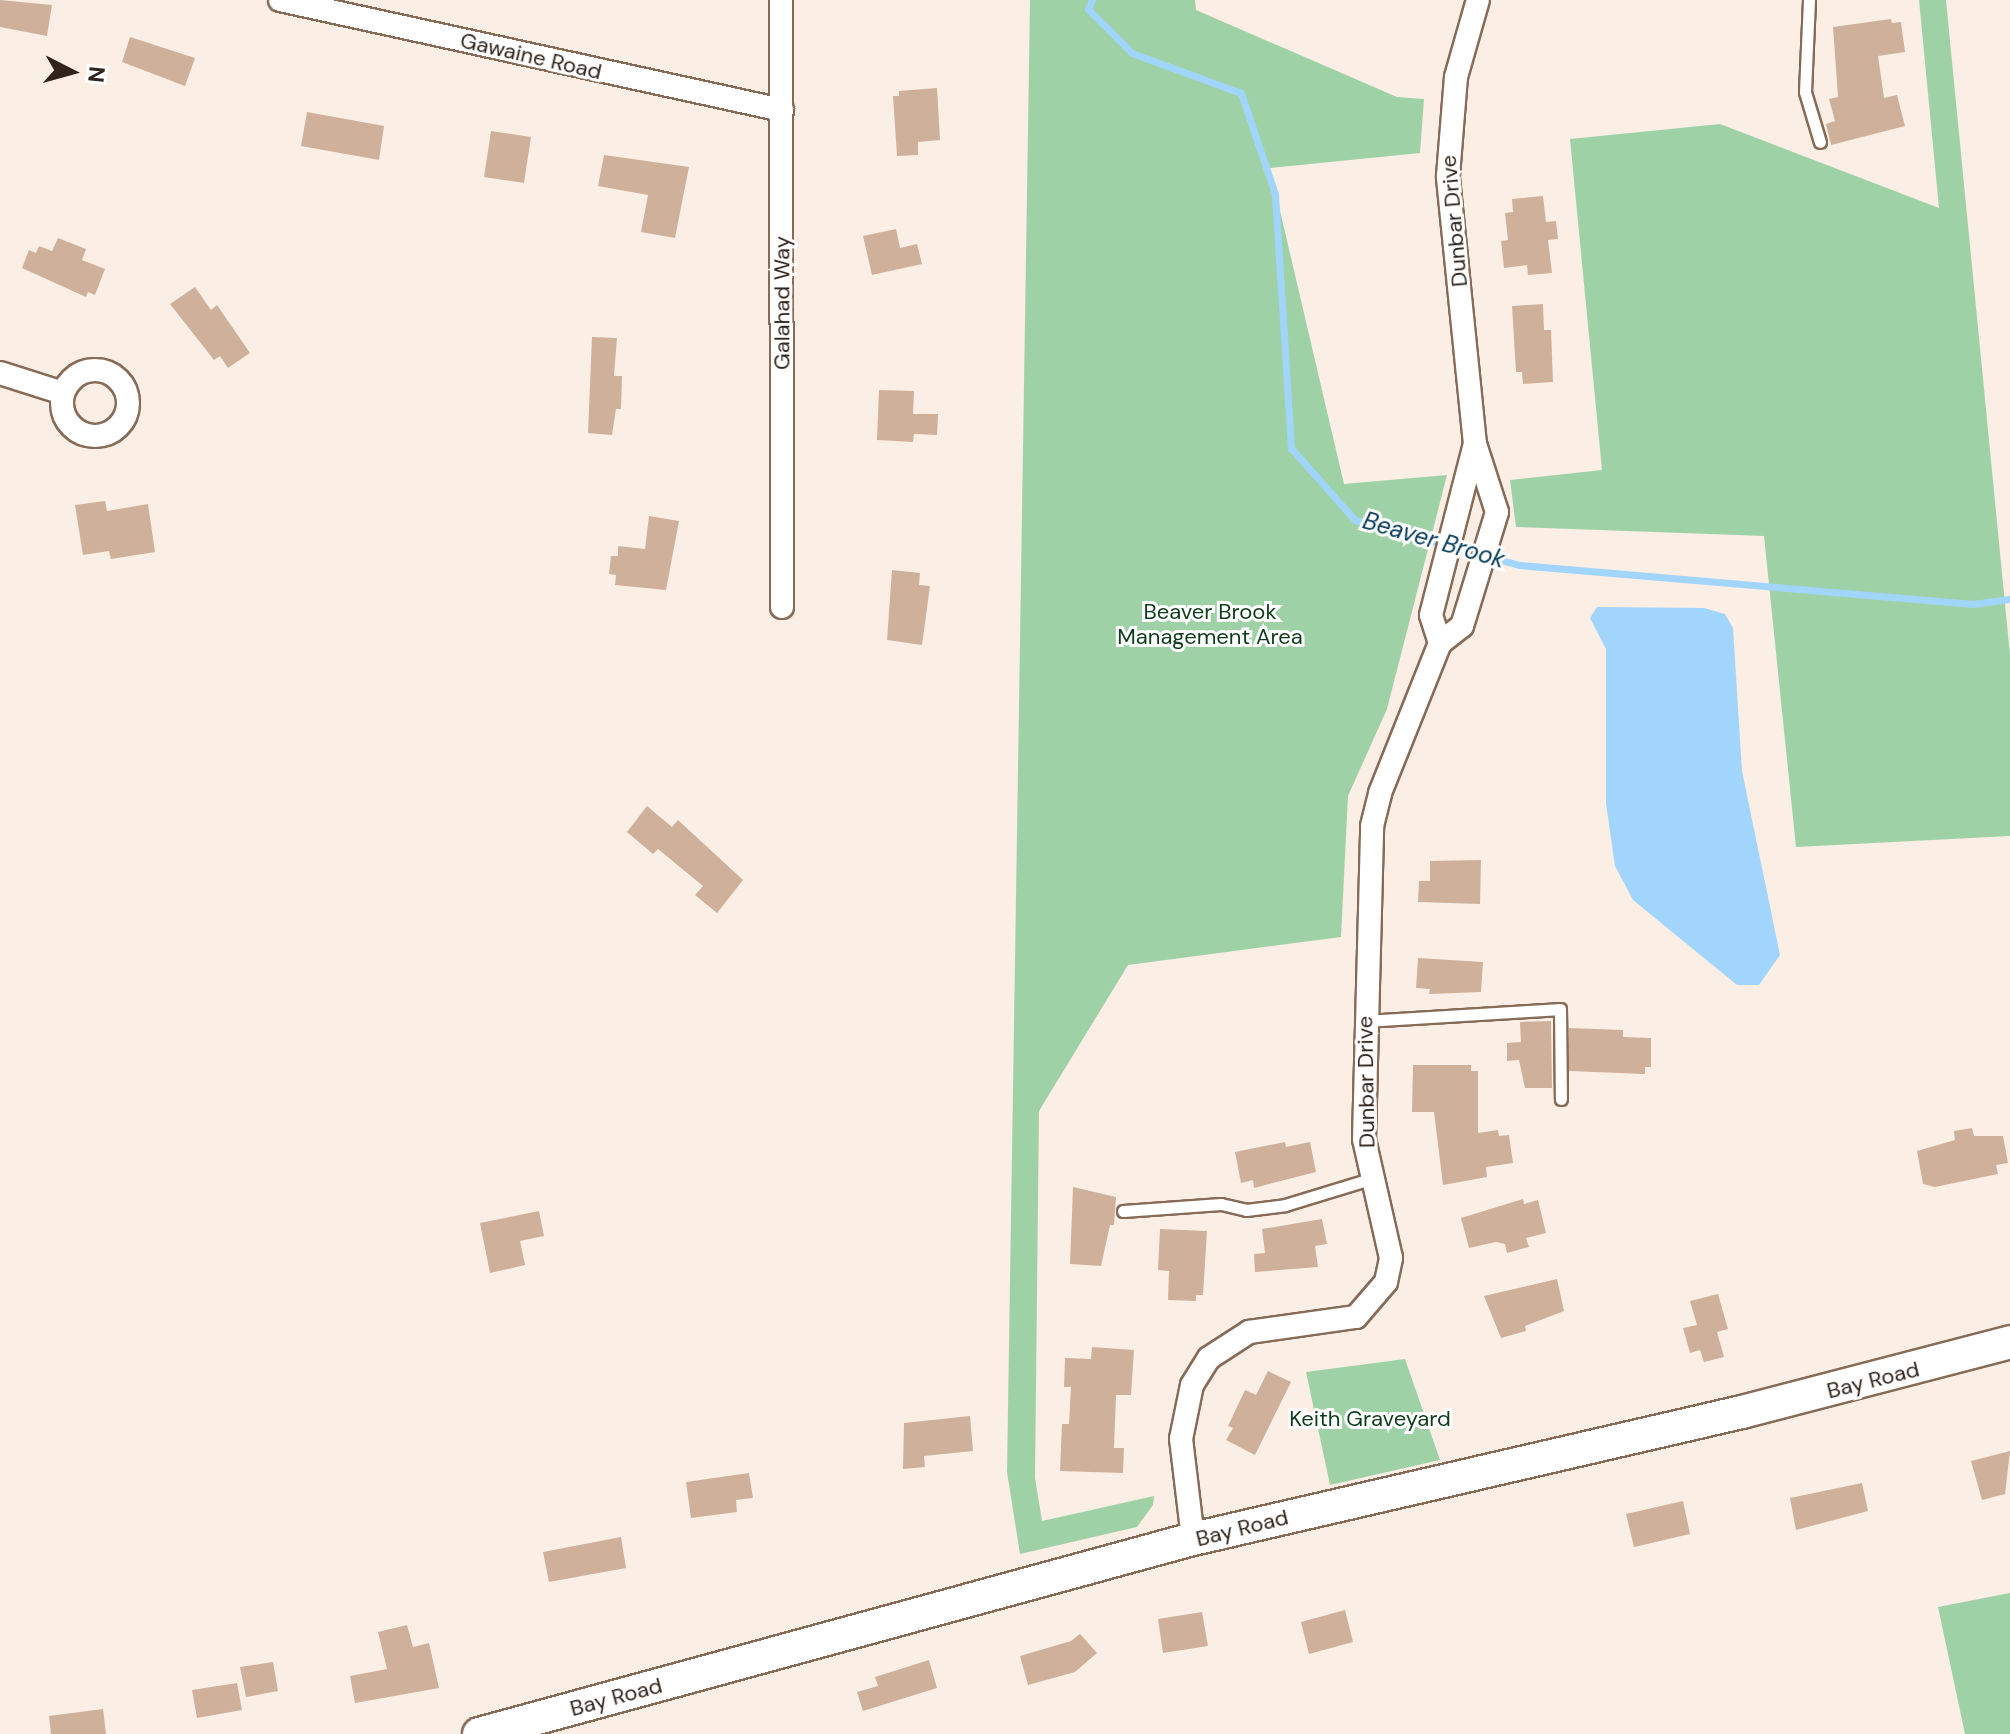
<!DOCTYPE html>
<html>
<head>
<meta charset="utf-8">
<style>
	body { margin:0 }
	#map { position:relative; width:2010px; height:1734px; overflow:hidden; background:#fbeee5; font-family:"DM Sans",sans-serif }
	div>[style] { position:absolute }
	.green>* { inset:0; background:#9fd1a7 }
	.water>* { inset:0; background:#a2d5fc }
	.stream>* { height:7px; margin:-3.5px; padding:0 3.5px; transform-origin:3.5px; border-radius:3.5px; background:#a2d5fc }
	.building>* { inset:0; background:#cfb19b }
	.roads { filter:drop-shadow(2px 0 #876b57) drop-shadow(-2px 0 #876b57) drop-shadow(0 2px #876b57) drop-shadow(0 -2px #876b57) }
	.service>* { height:11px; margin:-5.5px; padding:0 5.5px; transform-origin:5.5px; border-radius:5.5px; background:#fff }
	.minor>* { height:22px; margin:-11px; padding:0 11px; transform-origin:11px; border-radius:11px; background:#fff }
	.minor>.ring { margin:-11px; padding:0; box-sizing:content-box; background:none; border:22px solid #fff; border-radius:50% }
	.secondary>* { height:32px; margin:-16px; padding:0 16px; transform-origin:16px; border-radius:16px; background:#fff }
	span { translate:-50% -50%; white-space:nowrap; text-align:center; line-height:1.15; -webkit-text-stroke:6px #fff; paint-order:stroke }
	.street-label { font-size:22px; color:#2f231b }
	.park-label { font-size:22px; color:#0f3c1b }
	.water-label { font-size:24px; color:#063b5a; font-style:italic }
	.north { position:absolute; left:32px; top:32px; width:80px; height:80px; -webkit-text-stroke:6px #fff; paint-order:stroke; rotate:96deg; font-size:22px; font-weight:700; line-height:32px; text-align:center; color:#2f231b }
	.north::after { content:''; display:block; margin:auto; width:28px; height:36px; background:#2f231b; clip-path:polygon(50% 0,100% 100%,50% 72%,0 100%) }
</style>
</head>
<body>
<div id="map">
	<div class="green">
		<div style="clip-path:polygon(1030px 0,1195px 0,1196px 10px,1397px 97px,1424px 99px,1420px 153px,1270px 168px,1344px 484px,1447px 475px,1387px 709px,1348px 796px,1341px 937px,1128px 965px,1039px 1111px,1035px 1478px,1042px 1521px,1154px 1496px,1153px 1505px,1137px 1527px,1020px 1554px,1007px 1472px)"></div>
		<div style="clip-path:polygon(1919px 0,1946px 0,2010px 655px,2010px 836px,1796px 847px,1764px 536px,1516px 527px,1510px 480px,1602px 470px,1570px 139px,1720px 124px,1939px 208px)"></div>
		<div style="clip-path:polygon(1405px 1359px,1440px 1460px,1330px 1485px,1306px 1372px)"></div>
		<div style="clip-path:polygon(2010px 1593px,2010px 1734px,1965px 1734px,1938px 1607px)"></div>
	</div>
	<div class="water">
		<div style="clip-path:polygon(1597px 607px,1704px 608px,1725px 614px,1733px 628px,1742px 771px,1780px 955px,1759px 985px,1737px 985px,1633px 900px,1615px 866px,1606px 803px,1606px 649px,1590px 618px)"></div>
	</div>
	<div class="stream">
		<div style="left:1092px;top:0;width:10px;rotate:114deg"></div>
		<div style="left:1088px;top:9px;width:62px;rotate:45deg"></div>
		<div style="left:1132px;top:53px;width:116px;rotate:20.2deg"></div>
		<div style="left:1241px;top:93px;width:107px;rotate:71.4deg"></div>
		<div style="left:1275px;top:194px;width:255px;rotate:86.4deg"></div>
		<div style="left:1291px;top:448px;width:96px;rotate:48.4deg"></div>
		<div style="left:1355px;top:520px;width:170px;rotate:15.3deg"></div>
		<div style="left:1519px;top:565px;width:456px;rotate:4.9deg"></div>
		<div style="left:1973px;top:604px;width:37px;rotate:-8deg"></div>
	</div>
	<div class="building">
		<div style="clip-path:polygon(0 0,52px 5px,47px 36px,0 27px)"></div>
		<div style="clip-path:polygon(1891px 19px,1892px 23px,1901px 22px,1905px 52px,1878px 56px,1884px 98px,1897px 95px,1905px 126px,1831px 145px,1826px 124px,1835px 121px,1829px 99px,1838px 97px,1833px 27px)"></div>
		<div style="clip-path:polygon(130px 37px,195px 58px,185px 86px,122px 62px)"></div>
		<div style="clip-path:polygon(937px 88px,940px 140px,918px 142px,918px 155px,897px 156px,893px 96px,899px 96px,899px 91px)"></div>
		<div style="clip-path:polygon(307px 112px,384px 126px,379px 160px,301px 146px)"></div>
		<div style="clip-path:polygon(491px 131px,531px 137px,524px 183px,484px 177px)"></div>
		<div style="clip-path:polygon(604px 155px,689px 167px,675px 238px,641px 232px,648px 195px,598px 186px)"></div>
		<div style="clip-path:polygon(1543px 196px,1546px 222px,1556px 221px,1558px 239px,1548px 240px,1552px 273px,1528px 275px,1527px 265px,1504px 268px,1501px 241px,1508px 240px,1505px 213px,1513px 212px,1512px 199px)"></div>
		<div style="clip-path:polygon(896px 229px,900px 248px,917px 244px,922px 264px,872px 275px,863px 236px)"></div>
		<div style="clip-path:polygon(58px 238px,86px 249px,82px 260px,105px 269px,95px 295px,88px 292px,86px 297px,22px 268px,29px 250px,36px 253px,39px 246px,52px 251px)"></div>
		<div style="clip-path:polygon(195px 287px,211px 310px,217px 305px,250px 353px,228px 368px,220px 356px,214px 360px,170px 304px)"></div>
		<div style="clip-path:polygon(1543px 304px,1544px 330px,1551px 330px,1553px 382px,1523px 384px,1522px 372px,1516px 372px,1512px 306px)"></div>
		<div style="clip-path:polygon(592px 337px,617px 338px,614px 376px,622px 376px,621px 409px,616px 409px,612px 435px,588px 433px)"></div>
		<div style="clip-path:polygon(879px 390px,914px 391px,913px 414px,938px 414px,937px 435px,914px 434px,913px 442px,877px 440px)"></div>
		<div style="clip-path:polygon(105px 501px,107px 511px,148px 504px,155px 552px,111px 559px,109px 551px,83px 555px,75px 505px)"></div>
		<div style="clip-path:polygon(649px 516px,679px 521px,666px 590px,615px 585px,616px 575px,609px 574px,611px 556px,618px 556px,618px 546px,645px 549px)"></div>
		<div style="clip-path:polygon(892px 570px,920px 573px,919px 585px,930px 586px,922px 645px,887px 640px)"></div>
		<div style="clip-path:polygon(647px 806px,672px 827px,678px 820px,743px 880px,717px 913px,695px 895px,703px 886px,658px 849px,653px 854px,627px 832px)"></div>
		<div style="clip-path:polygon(1481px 860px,1480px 904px,1418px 902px,1419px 881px,1430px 881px,1430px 861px)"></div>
		<div style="clip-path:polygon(1418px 958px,1483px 962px,1481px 992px,1429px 994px,1430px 989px,1416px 988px)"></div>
		<div style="clip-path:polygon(1551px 1021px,1552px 1088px,1525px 1088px,1519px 1060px,1507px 1061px,1507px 1043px,1521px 1042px,1520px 1022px)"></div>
		<div style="clip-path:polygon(1569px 1028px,1623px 1030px,1623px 1037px,1651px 1038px,1651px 1067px,1645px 1067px,1645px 1074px,1569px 1071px)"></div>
		<div style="clip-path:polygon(1413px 1065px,1471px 1065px,1471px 1071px,1478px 1071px,1478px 1133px,1498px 1130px,1499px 1136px,1509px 1135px,1513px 1163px,1486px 1167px,1487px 1177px,1443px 1185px,1434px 1112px,1412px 1112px)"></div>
		<div style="clip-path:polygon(1972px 1128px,1974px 1136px,2003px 1136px,2008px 1163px,1996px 1165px,1998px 1174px,1935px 1187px,1923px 1184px,1917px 1151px,1955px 1140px,1954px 1131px)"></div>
		<div style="clip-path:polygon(1285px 1142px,1286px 1147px,1310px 1142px,1316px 1172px,1254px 1188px,1253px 1180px,1241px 1183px,1235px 1152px)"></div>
		<div style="clip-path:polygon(1073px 1187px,1116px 1197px,1114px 1225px,1110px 1225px,1101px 1266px,1070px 1264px)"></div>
		<div style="clip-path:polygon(1523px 1199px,1524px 1204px,1538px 1200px,1546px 1233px,1526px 1238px,1529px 1247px,1507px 1253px,1505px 1244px,1496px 1242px,1469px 1248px,1461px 1218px)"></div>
		<div style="clip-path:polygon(539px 1211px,544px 1236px,520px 1241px,525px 1265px,490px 1273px,480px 1223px)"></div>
		<div style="clip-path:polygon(1322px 1219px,1327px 1244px,1315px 1246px,1318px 1267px,1255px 1272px,1254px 1254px,1265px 1253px,1262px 1229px)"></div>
		<div style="clip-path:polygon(1160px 1229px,1207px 1231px,1203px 1295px,1196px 1295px,1196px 1301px,1168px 1300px,1169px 1271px,1158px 1270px)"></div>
		<div style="clip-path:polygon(1557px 1279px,1564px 1311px,1525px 1326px,1526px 1331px,1501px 1338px,1484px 1296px)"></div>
		<div style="clip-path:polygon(1718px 1294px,1728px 1329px,1717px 1332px,1724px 1357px,1704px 1362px,1700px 1350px,1690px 1353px,1683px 1328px,1697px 1325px,1690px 1301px)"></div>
		<div style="clip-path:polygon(1092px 1347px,1134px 1350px,1131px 1395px,1116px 1395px,1114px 1448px,1124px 1448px,1123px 1473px,1060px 1471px,1062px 1424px,1069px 1424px,1071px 1387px,1064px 1387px,1065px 1358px,1091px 1359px)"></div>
		<div style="clip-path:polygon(1268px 1371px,1291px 1382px,1255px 1455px,1226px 1440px,1233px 1428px,1228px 1426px,1245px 1390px,1256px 1395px)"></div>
		<div style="clip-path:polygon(970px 1416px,973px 1451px,924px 1456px,925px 1467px,903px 1469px,904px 1423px)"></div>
		<div style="clip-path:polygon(2010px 1451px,2005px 1494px,1982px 1500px,1971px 1461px)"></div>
		<div style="clip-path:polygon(749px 1473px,753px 1498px,736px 1500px,737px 1512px,691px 1518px,686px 1482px)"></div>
		<div style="clip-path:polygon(1862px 1483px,1868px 1511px,1796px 1530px,1790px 1498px)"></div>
		<div style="clip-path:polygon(1683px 1501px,1690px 1534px,1634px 1547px,1626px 1514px)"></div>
		<div style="clip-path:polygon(621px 1537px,626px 1568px,549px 1582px,543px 1552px)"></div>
		<div style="clip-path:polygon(1345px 1610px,1353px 1642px,1309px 1654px,1301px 1622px)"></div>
		<div style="clip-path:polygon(1202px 1612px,1208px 1646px,1163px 1653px,1158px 1619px)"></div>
		<div style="clip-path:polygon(407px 1625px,413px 1647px,429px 1643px,439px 1688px,355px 1703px,350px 1676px,387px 1669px,378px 1632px)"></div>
		<div style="clip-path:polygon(1080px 1634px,1097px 1653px,1075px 1672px,1028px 1685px,1020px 1656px,1071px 1641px)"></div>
		<div style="clip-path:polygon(929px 1660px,937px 1688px,863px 1711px,857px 1692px,878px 1686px,875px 1677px)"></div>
		<div style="clip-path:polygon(273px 1662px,278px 1691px,246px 1697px,240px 1667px)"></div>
		<div style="clip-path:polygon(237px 1683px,242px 1710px,197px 1718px,192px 1690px)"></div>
		<div style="clip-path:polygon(103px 1709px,106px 1734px,51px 1734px,49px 1716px)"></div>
	</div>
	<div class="roads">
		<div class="service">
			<div style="left:1809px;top:0;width:92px;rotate:92.5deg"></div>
			<div style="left:1805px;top:92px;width:52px;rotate:73.3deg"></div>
			<div style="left:1366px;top:1021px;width:194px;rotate:-3.5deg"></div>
			<div style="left:1560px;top:1009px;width:90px;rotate:89.4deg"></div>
			<div style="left:1123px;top:1211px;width:98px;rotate:-4.1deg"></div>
			<div style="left:1221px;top:1204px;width:26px;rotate:13deg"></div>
			<div style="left:1246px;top:1210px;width:39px;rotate:-7deg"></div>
			<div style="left:1285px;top:1205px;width:89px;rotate:-17deg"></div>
		</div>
		<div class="minor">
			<div style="left:280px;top:0;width:514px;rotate:12.36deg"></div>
			<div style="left:781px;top:0;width:607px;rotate:89.91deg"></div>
			<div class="ring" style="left:62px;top:370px;width:44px;height:44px"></div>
			<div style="left:0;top:373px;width:66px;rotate:17.6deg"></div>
			<div style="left:1440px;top:643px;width:29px;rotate:-108deg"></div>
			<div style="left:1431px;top:615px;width:177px;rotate:-75.6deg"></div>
			<div style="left:1193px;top:1539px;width:101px;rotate:-96.8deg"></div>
			<div style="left:1181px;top:1439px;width:55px;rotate:-78.5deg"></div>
			<div style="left:1192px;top:1385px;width:32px;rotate:-58deg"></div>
			<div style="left:1209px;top:1358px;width:48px;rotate:-33deg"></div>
			<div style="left:1249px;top:1332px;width:108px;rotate:-8deg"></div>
			<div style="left:1356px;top:1317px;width:46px;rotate:-49.4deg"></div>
			<div style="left:1386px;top:1282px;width:25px;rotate:-78deg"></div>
			<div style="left:1391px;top:1258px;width:122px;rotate:-102.8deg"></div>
			<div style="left:1364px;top:1139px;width:313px;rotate:-88.5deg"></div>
			<div style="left:1372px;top:826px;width:34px;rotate:-76deg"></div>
			<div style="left:1380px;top:793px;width:162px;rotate:-68.2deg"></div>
			<div style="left:1440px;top:643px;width:28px;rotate:-38deg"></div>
			<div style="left:1462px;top:626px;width:119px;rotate:-72.9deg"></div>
			<div style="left:1497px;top:512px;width:71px;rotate:-107.9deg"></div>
			<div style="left:1475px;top:444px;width:269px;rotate:-95.8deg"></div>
			<div style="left:1448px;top:176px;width:99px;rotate:-85.4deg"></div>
			<div style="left:1456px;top:77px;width:80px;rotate:-74.1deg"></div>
		</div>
		<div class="secondary">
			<div style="left:479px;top:1734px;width:740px;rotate:-15.28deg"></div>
			<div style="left:1193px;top:1539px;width:563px;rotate:-13.03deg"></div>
			<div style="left:1742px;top:1412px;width:277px;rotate:-14.6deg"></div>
		</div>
	</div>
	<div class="street-label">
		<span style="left:531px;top:56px;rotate:13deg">Gawaine Road</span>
		<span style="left:1454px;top:221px;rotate:-95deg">Dunbar Drive</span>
		<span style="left:782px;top:303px;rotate:-90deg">Galahad Way</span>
		<span style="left:1366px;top:1082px;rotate:-91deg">Dunbar Drive</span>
		<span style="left:1873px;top:1380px;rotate:-14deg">Bay Road</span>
		<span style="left:1242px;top:1528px;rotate:-14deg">Bay Road</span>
		<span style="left:616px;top:1697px;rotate:-15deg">Bay Road</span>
	</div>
	<div class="park-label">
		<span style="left:1210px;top:624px">Beaver Brook<br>Management Area</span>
		<span style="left:1370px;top:1419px">Keith Graveyard</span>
	</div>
	<div class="water-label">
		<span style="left:1434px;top:540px;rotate:16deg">Beaver Brook</span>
	</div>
	<div class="north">N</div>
</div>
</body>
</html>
